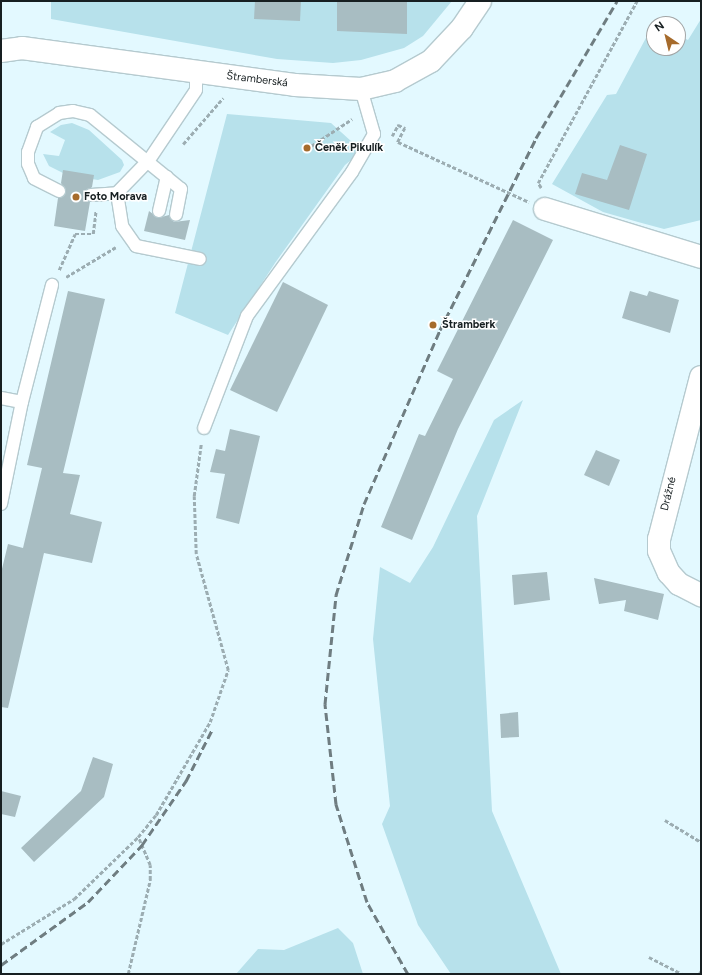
<!DOCTYPE html>
<html>
<head>
<meta charset="utf-8">
<style>
	body { margin:0 }
	#map { position:relative; width:702px; height:975px; overflow:hidden; background:#e3f9ff; font-family:Figtree,sans-serif }
	div>[style] { position:absolute }
	.green>* { inset:0; background:#b7e1eb }
	.building>* { inset:0; background:#a8bdc2 }
	.path>* { height:2.5px; margin-top:-1.25px; transform-origin:0; background:repeating-linear-gradient(90deg,#9cadb2 0 4px,transparent 0 6px) }
	.roads { filter:drop-shadow(1px 0 #b5cacf) drop-shadow(-1px 0 #b5cacf) drop-shadow(0 1px #b5cacf) drop-shadow(0 -1px #b5cacf) }
	.lane>* { height:12px; margin:-6px; padding:0 6px; transform-origin:6px; border-radius:6px; background:#fff }
	.street>* { height:22px; margin:-11px; padding:0 11px; transform-origin:11px; border-radius:11px; background:#fff }
	.rail>* { height:3px; margin-top:-1.5px; transform-origin:0; background:repeating-linear-gradient(90deg,#6f7d81 0 8px,transparent 0 12px) }
	.path-bridge>* { height:2.5px; margin-top:-1.25px; transform-origin:0; background:repeating-linear-gradient(90deg,#9cadb2 0 4px,transparent 0 6px) }
	.dots>* { width:11px; height:11px; translate:-50% -50%; box-sizing:border-box; border:2px solid #fff; border-radius:50% }
	span { translate:-50% -50%; white-space:nowrap; text-align:center; line-height:1.15; -webkit-text-stroke:3px #fff; paint-order:stroke }
	.street-label { font-size:11px; color:#171f21 }
	.poi-label { font-size:11px; color:#171f21; font-weight:700 }
	.left { translate:0 -50%; text-align:left }
	.frame { position:absolute; inset:0; border:2px solid #171f21; pointer-events:none }
	.north { position:absolute; left:646px; top:16px; width:40px; height:40px; box-sizing:border-box; background:#fff; border:1px solid #a2a5a6; border-radius:50%; rotate:325deg; font-size:11px; font-weight:700; line-height:16px; text-align:center; color:#171f21 }
	.north::after { content:''; display:block; margin:auto; width:14px; height:18px; background:#a66b2c; clip-path:polygon(50% 0,100% 100%,50% 72%,0 100%) }
</style>
</head>
<body>
<div id="map">
	<div class="green">
		<div style="clip-path:polygon(51px 1px,452px 1px,423px 36px,404px 48px,361px 60px,333px 63px,277px 59px,51px 19px)"></div>
		<div style="clip-path:polygon(701px 19px,701px 220px,664px 229px,638px 222px,603px 212px,552px 184px,607px 95px,616px 94px,655px 21px,660px 24px,654px 24px,654px 48px,678px 48px,678px 35px,688px 40px)"></div>
		<div style="clip-path:polygon(227px 114px,331px 123px,362px 151px,345px 165px,275px 263px,228px 335px,175px 313px)"></div>
		<div style="clip-path:polygon(72px 123px,89px 130px,122px 160px,124px 165px,120px 172px,98px 180px,67px 175px,49px 166px,43px 154px,59px 156px,65px 140px,50px 132px,61px 125px)"></div>
		<div style="clip-path:polygon(523px 400px,477px 516px,492px 811px,561px 974px,451px 974px,418px 925px,382px 824px,390px 806px,373px 639px,380px 567px,410px 583px,433px 547px,494px 420px)"></div>
		<div style="clip-path:polygon(338px 928px,353px 943px,363px 974px,236px 974px,258px 949px,284px 950px)"></div>
	</div>
	<div class="building">
		<div style="clip-path:polygon(255px 1px,301px 1px,300px 21px,254px 19px)"></div>
		<div style="clip-path:polygon(337px 1px,407px 1px,407px 34px,337px 31px)"></div>
		<div style="clip-path:polygon(620px 145px,647px 154px,629px 210px,575px 194px,582px 173px,607px 180px)"></div>
		<div style="clip-path:polygon(63px 170px,94px 175px,92px 187px,84px 195px,90px 202px,85px 231px,54px 226px,58px 198px,66px 191px,61px 183px)"></div>
		<div style="clip-path:polygon(149px 211px,158px 218px,169px 215px,174px 222px,190px 220px,185px 240px,144px 231px)"></div>
		<div style="clip-path:polygon(513px 220px,553px 240px,458px 429px,412px 540px,381px 527px,419px 434px,425px 436px,453px 379px,437px 371px)"></div>
		<div style="clip-path:polygon(283px 282px,328px 305px,277px 412px,230px 390px)"></div>
		<div style="clip-path:polygon(68px 291px,105px 299px,63px 473px,80px 475px,70px 514px,102px 522px,92px 563px,44px 553px,8px 708px,1px 707px,1px 573px,8px 544px,23px 548px,42px 468px,27px 465px)"></div>
		<div style="clip-path:polygon(630px 291px,647px 296px,649px 291px,679px 300px,670px 333px,622px 318px)"></div>
		<div style="clip-path:polygon(230px 429px,260px 436px,239px 524px,216px 518px,225px 474px,210px 472px,216px 449px,225px 451px)"></div>
		<div style="clip-path:polygon(596px 450px,620px 460px,609px 486px,584px 475px)"></div>
		<div style="clip-path:polygon(547px 572px,550px 600px,514px 605px,512px 575px)"></div>
		<div style="clip-path:polygon(594px 578px,664px 594px,658px 620px,624px 611px,626px 600px,599px 604px)"></div>
		<div style="clip-path:polygon(518px 712px,519px 737px,501px 738px,500px 714px)"></div>
		<div style="clip-path:polygon(93px 757px,113px 764px,104px 797px,34px 862px,21px 848px,81px 791px)"></div>
		<div style="clip-path:polygon(1px 791px,21px 796px,15px 817px,1px 814px)"></div>
	</div>
	<div class="path">
		<div style="left:392px;top:136px;width:13px;rotate:-61deg"></div>
		<div style="left:398px;top:125px;width:8px;rotate:23deg"></div>
		<div style="left:405px;top:128px;width:16px;rotate:117deg"></div>
		<div style="left:183px;top:144px;width:61px;rotate:-49deg"></div>
		<div style="left:311px;top:146px;width:6px;rotate:-171deg"></div>
		<div style="left:305px;top:145px;width:5px;rotate:101deg"></div>
		<div style="left:304px;top:150px;width:5px;rotate:11deg"></div>
		<div style="left:309px;top:151px;width:5px;rotate:-68deg"></div>
		<div style="left:311px;top:146px;width:49px;rotate:-33.4deg"></div>
		<div style="left:541px;top:188px;width:6px;rotate:-121deg"></div>
		<div style="left:538px;top:183px;width:207px;rotate:-61.5deg"></div>
		<div style="left:59px;top:270px;width:39px;rotate:-66deg"></div>
		<div style="left:75px;top:234px;width:18px"></div>
		<div style="left:93px;top:234px;width:23px;rotate:-83deg"></div>
		<div style="left:66px;top:277px;width:58px;rotate:-31deg"></div>
		<div style="left:665px;top:820px;width:42px;rotate:31.4deg"></div>
		<div style="left:1px;top:944px;width:86px;rotate:-31.7deg"></div>
		<div style="left:74px;top:899px;width:89px;rotate:-44.1deg"></div>
		<div style="left:138px;top:837px;width:28px;rotate:-51deg"></div>
		<div style="left:156px;top:815px;width:108px;rotate:-59.9deg"></div>
		<div style="left:210px;top:722px;width:55px;rotate:-70.9deg"></div>
		<div style="left:228px;top:670px;width:120px;rotate:-105.4deg"></div>
		<div style="left:196px;top:554px;width:58px;rotate:-92deg"></div>
		<div style="left:194px;top:496px;width:52px;rotate:-82.3deg"></div>
		<div style="left:649px;top:957px;width:38px;rotate:27deg"></div>
		<div style="left:128px;top:974px;width:97px;rotate:-76.8deg"></div>
		<div style="left:150px;top:880px;width:15px;rotate:-90deg"></div>
		<div style="left:150px;top:865px;width:30px;rotate:-113deg"></div>
		<div style="left:699px;top:974px;width:4px;rotate:-56deg"></div>
	</div>
	<div class="roads">
		<div class="lane">
			<div style="left:59px;top:191px;width:28px;rotate:-153deg"></div>
			<div style="left:34px;top:178px;width:15px;rotate:-113deg"></div>
			<div style="left:28px;top:164px;width:12px;rotate:-90deg"></div>
			<div style="left:28px;top:152px;width:27px;rotate:-70deg"></div>
			<div style="left:37px;top:127px;width:26px;rotate:-32deg"></div>
			<div style="left:59px;top:113px;width:14px;rotate:-8deg"></div>
			<div style="left:73px;top:111px;width:17px;rotate:13deg"></div>
			<div style="left:90px;top:115px;width:117px;rotate:39.1deg"></div>
			<div style="left:181px;top:189px;width:26px;rotate:101deg"></div>
			<div style="left:117px;top:193px;width:33px;rotate:81deg"></div>
			<div style="left:122px;top:226px;width:24px;rotate:55deg"></div>
			<div style="left:136px;top:246px;width:65px;rotate:11.5deg"></div>
			<div style="left:91px;top:195px;width:26px;rotate:-4deg"></div>
			<div style="left:117px;top:193px;width:46px;rotate:-45.9deg"></div>
			<div style="left:149px;top:160px;width:84px;rotate:-56.1deg"></div>
			<div style="left:196px;top:90px;width:18px;rotate:-90deg"></div>
			<div style="left:159px;top:211px;width:35px;rotate:-77deg"></div>
			<div style="left:1px;top:398px;width:21px;rotate:11deg"></div>
			<div style="left:22px;top:402px;width:121px;rotate:-75.6deg"></div>
			<div style="left:204px;top:428px;width:120px;rotate:-69deg"></div>
			<div style="left:247px;top:316px;width:178px;rotate:-53.9deg"></div>
			<div style="left:352px;top:172px;width:44px;rotate:-59.9deg"></div>
			<div style="left:374px;top:134px;width:47px;rotate:-106.1deg"></div>
			<div style="left:1px;top:504px;width:104px;rotate:-78.4deg"></div>
		</div>
		<div class="street">
			<div style="left:1px;top:51px;width:21px;rotate:-8deg"></div>
			<div style="left:22px;top:48px;width:275px;rotate:7.7deg"></div>
			<div style="left:295px;top:85px;width:66px;rotate:3.5deg"></div>
			<div style="left:361px;top:89px;width:35px;rotate:-13deg"></div>
			<div style="left:395px;top:81px;width:41px;rotate:-29.1deg"></div>
			<div style="left:431px;top:61px;width:45px;rotate:-46.8deg"></div>
			<div style="left:462px;top:28px;width:32px;rotate:-56deg"></div>
			<div style="left:545px;top:209px;width:163px;rotate:17.1deg"></div>
			<div style="left:701px;top:377px;width:167px;rotate:104.5deg"></div>
			<div style="left:659px;top:539px;width:12px;rotate:90deg"></div>
			<div style="left:659px;top:551px;width:24px;rotate:66deg"></div>
			<div style="left:669px;top:573px;width:15px;rotate:48deg"></div>
			<div style="left:679px;top:584px;width:25px;rotate:27deg"></div>
		</div>
	</div>
	<div class="rail">
		<div style="left:1px;top:965px;width:107px;rotate:-35.9deg"></div>
		<div style="left:88px;top:902px;width:79px;rotate:-46.5deg"></div>
		<div style="left:142px;top:845px;width:78px;rotate:-55.5deg"></div>
		<div style="left:186px;top:781px;width:57px;rotate:-63deg"></div>
		<div style="left:408px;top:974px;width:83px;rotate:-119.7deg"></div>
		<div style="left:367px;top:902px;width:103px;rotate:-107.6deg"></div>
		<div style="left:336px;top:804px;width:101px;rotate:-96.3deg"></div>
		<div style="left:325px;top:704px;width:110px;rotate:-84.2deg"></div>
		<div style="left:336px;top:595px;width:95px;rotate:-72.9deg"></div>
		<div style="left:364px;top:504px;width:190px;rotate:-66.4deg"></div>
		<div style="left:440px;top:330px;width:215px;rotate:-63.4deg"></div>
		<div style="left:536px;top:138px;width:159px;rotate:-59.4deg"></div>
	</div>
	<div class="path-bridge">
		<div style="left:398px;top:142px;width:144px;rotate:24.6deg"></div>
	</div>
	<div class="dots">
		<div style="left:307px;top:148px;background:#a66b2c"></div>
		<div style="left:76px;top:197px;background:#a66b2c"></div>
		<div style="left:433px;top:325px;background:#a66b2c"></div>
	</div>
	<div class="street-label">
		<span style="left:257px;top:80px;rotate:7deg">Štramberská</span>
		<span style="left:669px;top:494px;rotate:-76deg">Drážné</span>
	</div>
	<div class="poi-label">
		<span class="left" style="left:315px;top:148px">Čeněk Pikulík</span>
		<span class="left" style="left:84px;top:197px">Foto Morava</span>
		<span class="left" style="left:442px;top:325px">Štramberk</span>
	</div>
	<div class="frame"></div>
	<div class="north">N</div>
</div>
</body>
</html>
